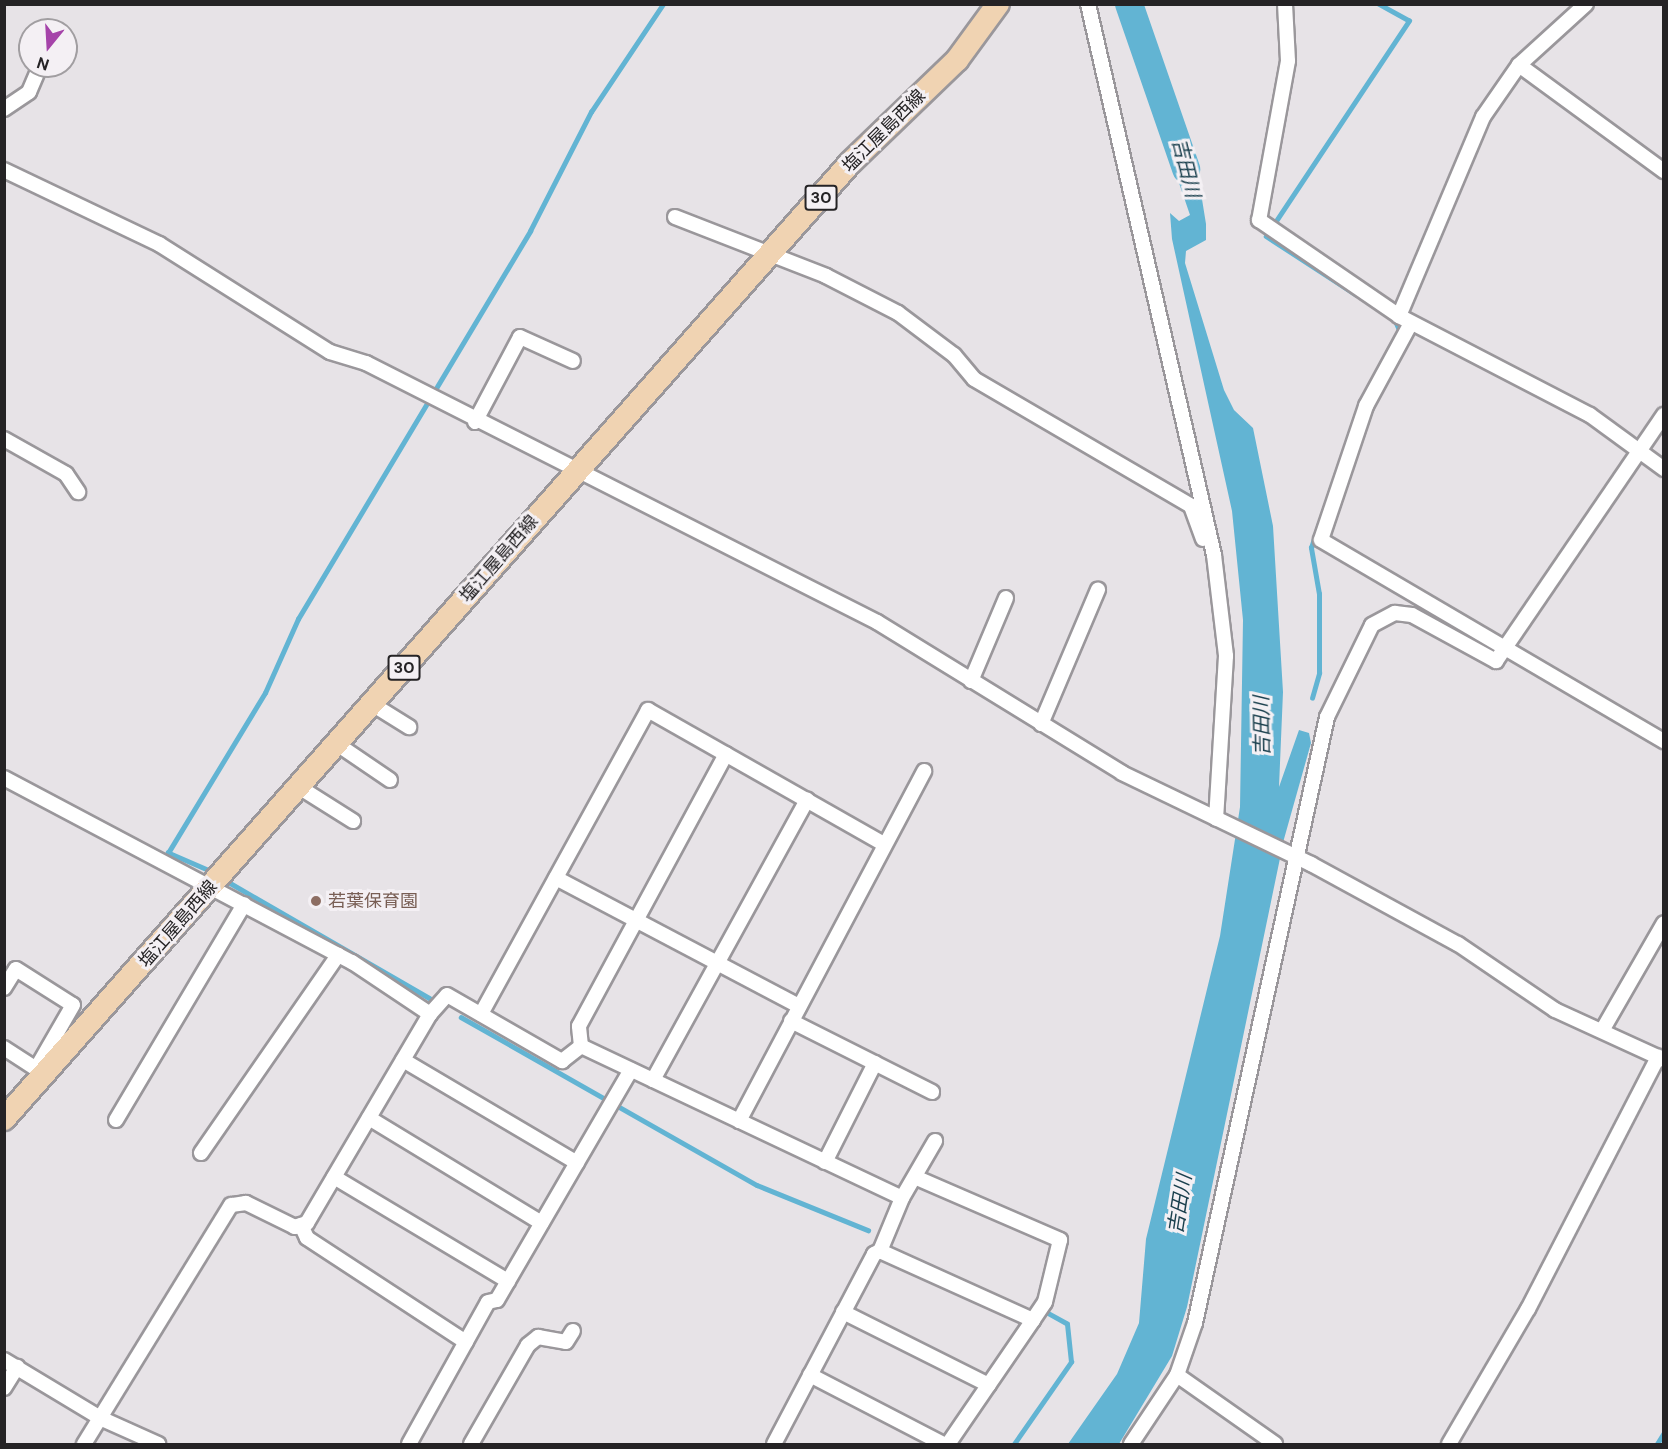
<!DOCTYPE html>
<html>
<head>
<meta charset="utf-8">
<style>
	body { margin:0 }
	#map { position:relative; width:1668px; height:1449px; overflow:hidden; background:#e7e3e7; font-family:"DM Sans","Noto Sans JP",sans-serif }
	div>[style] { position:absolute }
	.water>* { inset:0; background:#62b4d3 }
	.stream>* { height:4.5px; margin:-2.25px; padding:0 2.25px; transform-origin:2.25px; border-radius:2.25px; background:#62b4d3 }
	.river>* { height:28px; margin:-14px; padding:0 14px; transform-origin:14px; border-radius:14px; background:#62b4d3 }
	.roads { filter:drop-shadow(2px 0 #9a979b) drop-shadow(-2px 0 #9a979b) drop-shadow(0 2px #9a979b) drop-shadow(0 -2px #9a979b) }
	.street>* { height:14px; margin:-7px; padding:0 7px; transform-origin:7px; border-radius:7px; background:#fff }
	.primary>* { height:22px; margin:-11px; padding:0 11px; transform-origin:11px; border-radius:11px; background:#f0d3b2 }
	.dots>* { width:16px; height:16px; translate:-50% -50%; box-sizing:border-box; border:3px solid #f4f0f4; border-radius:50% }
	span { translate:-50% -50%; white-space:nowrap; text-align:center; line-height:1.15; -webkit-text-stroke:6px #f4f0f4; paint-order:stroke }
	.shield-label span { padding:2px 4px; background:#f4f0f4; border:2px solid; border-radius:4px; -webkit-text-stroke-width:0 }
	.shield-label { font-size:16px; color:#252325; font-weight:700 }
	.street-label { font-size:18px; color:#252325 }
	.education-label { font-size:18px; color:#785e54 }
	.left { translate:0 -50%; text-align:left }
	.water-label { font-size:20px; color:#1b404e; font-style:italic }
	.frame { position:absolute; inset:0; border:6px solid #252325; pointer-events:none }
	.north { position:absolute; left:18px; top:18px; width:60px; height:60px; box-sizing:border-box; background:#f4f0f4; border:2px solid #a19ea1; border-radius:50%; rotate:198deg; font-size:16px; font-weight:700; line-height:24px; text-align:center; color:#252325 }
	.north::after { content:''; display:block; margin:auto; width:21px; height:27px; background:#a543a9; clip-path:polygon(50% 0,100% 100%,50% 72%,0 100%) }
</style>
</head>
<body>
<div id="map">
	<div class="water">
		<div style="clip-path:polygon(1177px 131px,1196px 162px,1206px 224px,1206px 240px,1186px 251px,1185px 263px,1224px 390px,1234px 410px,1253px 428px,1273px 526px,1283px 692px,1279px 787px,1299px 730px,1309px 733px,1311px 743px,1284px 839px,1187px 1307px,1172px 1356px,1119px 1444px,1068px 1444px,1117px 1374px,1139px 1323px,1146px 1239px,1220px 936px,1240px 807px,1243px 620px,1232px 511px,1172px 239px,1170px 213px,1179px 221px,1190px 215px,1178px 180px)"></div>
	</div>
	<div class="stream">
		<div style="left:1274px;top:224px;width:244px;rotate:-56.4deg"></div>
		<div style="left:1409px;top:21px;width:35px;rotate:-151deg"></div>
		<div style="left:1266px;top:236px;width:108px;rotate:33deg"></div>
		<div style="left:1372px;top:381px;width:58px;rotate:-62.1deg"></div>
		<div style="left:1399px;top:330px;width:12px;rotate:-114deg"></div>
		<div style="left:1312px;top:698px;width:26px;rotate:-74deg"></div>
		<div style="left:1319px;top:673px;width:79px;rotate:-90deg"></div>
		<div style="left:1319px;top:594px;width:47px;rotate:-99.9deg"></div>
		<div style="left:1311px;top:548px;width:25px;rotate:-72deg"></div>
		<div style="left:212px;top:872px;width:48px;rotate:-156.6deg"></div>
		<div style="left:168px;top:853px;width:187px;rotate:-58.8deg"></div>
		<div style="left:265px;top:693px;width:81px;rotate:-66deg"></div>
		<div style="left:298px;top:619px;width:452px;rotate:-59.1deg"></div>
		<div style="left:530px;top:231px;width:134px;rotate:-62.9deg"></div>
		<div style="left:591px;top:112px;width:130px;rotate:-56.3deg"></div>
		<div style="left:225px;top:880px;width:236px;rotate:30deg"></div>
		<div style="left:461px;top:1017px;width:340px;rotate:29.6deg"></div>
		<div style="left:757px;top:1185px;width:120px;rotate:22.1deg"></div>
		<div style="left:1014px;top:1444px;width:100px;rotate:-55.2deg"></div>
		<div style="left:1071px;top:1362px;width:38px;rotate:-96deg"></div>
		<div style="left:1067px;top:1324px;width:21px;rotate:-151deg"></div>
		<div style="left:1657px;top:1444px;width:13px;rotate:-58deg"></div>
	</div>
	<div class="river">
		<div style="left:1129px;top:4px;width:175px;rotate:70.9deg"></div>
	</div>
	<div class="roads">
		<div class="street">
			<div style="left:1088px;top:4px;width:565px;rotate:77.12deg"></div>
			<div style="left:1214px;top:555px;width:102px;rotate:83.2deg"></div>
			<div style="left:1226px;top:656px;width:163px;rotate:93.5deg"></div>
			<div style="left:1285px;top:4px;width:57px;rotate:87deg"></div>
			<div style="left:1288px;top:61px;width:162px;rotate:100.3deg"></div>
			<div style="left:1259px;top:220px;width:170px;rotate:34.4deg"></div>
			<div style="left:1586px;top:4px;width:91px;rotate:137.7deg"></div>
			<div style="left:1519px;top:65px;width:63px;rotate:124.7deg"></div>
			<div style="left:1483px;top:117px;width:216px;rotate:112.9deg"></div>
			<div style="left:1399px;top:316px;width:215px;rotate:27.4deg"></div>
			<div style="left:1590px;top:415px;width:92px;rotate:36.1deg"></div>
			<div style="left:1519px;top:65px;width:180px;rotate:36.2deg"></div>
			<div style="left:4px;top:109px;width:30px;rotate:-34deg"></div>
			<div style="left:29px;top:92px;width:28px;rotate:-67deg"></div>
			<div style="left:4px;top:170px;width:172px;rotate:25.5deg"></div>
			<div style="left:159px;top:244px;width:202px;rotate:32.3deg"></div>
			<div style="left:330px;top:352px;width:38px;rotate:17deg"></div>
			<div style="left:366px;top:363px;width:573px;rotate:26.88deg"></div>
			<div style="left:877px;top:622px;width:288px;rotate:31.6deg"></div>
			<div style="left:1122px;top:773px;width:210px;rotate:25.7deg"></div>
			<div style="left:1311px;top:864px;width:167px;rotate:28.6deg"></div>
			<div style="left:1458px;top:944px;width:117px;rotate:34.2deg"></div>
			<div style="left:1555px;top:1010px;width:120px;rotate:24.6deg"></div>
			<div style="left:675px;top:217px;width:162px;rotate:21.3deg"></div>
			<div style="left:826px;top:276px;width:81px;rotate:27.2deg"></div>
			<div style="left:898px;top:313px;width:70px;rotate:36.9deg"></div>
			<div style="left:954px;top:355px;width:31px;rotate:50deg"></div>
			<div style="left:974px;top:379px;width:251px;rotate:30.3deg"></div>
			<div style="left:1191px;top:506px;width:35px;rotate:70deg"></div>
			<div style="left:1411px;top:323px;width:94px;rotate:118.5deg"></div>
			<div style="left:1366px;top:406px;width:141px;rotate:108.6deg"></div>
			<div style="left:1321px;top:540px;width:398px;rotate:30.4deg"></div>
			<div style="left:475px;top:422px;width:96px;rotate:-62.1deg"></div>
			<div style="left:520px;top:337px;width:58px;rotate:24.4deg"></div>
			<div style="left:4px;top:439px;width:71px;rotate:29.4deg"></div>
			<div style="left:66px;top:474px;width:22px;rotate:56deg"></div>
			<div style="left:971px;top:681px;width:90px;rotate:-67.1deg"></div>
			<div style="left:372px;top:704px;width:44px;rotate:31.9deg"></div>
			<div style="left:1041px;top:724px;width:146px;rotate:-67deg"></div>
			<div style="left:337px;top:744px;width:64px;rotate:34.2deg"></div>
			<div style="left:4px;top:778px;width:394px;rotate:27.9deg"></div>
			<div style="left:352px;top:962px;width:94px;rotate:33.7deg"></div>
			<div style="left:430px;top:1014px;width:243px;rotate:120.5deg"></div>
			<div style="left:307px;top:1223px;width:13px;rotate:162deg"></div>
			<div style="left:295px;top:1227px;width:55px;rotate:-153.9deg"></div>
			<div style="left:246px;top:1203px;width:15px;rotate:172deg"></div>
			<div style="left:231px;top:1205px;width:281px;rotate:121.6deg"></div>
			<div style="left:299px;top:787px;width:64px;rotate:32.2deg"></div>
			<div style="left:556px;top:878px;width:275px;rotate:27.8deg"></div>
			<div style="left:4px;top:988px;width:22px;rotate:-58deg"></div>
			<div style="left:16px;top:969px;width:67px;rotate:32.3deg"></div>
			<div style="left:73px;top:1005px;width:74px;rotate:120deg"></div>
			<div style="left:430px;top:1014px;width:25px;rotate:-48deg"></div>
			<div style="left:447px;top:995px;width:133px;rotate:29.9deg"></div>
			<div style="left:562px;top:1061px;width:24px;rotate:-38deg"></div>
			<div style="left:581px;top:1046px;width:355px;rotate:25.3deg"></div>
			<div style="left:902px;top:1198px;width:57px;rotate:112.5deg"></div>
			<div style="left:880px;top:1251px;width:168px;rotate:24.3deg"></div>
			<div style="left:1033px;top:1320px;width:150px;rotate:124.4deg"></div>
			<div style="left:481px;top:1014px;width:347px;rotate:-61.2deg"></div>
			<div style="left:648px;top:710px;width:271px;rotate:29.6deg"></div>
			<div style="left:791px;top:1021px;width:158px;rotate:26.7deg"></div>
			<div style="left:1603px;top:1029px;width:122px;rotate:-60.1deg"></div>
			<div style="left:581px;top:1046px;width:20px;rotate:-96deg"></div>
			<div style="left:579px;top:1026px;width:309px;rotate:-61.6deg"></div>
			<div style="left:4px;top:1048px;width:48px;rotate:33deg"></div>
			<div style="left:403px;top:1060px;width:202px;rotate:30.6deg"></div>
			<div style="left:653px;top:1080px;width:320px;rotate:-61.2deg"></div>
			<div style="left:369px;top:1118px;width:202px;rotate:31.3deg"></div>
			<div style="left:116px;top:1120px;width:251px;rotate:-59.3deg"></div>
			<div style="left:739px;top:1121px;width:396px;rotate:-62.1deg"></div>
			<div style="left:201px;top:1153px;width:241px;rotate:-55.3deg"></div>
			<div style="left:825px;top:1162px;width:111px;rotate:-63.2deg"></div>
			<div style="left:334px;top:1177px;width:203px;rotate:30.9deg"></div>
			<div style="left:917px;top:1178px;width:156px;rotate:23.4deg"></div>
			<div style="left:1060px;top:1240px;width:64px;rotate:103.6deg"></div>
			<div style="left:1045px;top:1302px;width:22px;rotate:124deg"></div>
			<div style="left:902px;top:1198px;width:66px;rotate:-59.9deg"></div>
			<div style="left:301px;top:1225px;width:14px;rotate:65deg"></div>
			<div style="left:307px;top:1238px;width:190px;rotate:33.2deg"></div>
			<div style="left:843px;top:1312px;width:163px;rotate:26.6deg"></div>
			<div style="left:4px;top:1360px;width:112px;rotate:31.1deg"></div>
			<div style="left:100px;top:1418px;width:64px;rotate:24.1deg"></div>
			<div style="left:810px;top:1375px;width:150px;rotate:27.4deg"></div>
			<div style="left:1177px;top:1375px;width:120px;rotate:35.1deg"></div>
			<div style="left:4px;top:1388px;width:25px;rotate:-58deg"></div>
			<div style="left:409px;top:1444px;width:162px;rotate:-60.9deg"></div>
			<div style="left:488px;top:1302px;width:9px;rotate:-13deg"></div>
			<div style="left:497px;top:1300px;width:266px;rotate:-59.8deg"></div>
			<div style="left:471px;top:1444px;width:114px;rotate:-60.1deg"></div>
			<div style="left:528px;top:1345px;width:13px;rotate:-39deg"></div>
			<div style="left:538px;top:1337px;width:28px;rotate:10deg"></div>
			<div style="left:566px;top:1342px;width:13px;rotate:-58deg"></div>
			<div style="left:774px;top:1444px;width:215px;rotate:-62.2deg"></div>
			<div style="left:874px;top:1254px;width:7px;rotate:-27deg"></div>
			<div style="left:1131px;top:1444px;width:83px;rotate:-56.3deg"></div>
			<div style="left:1177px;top:1375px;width:55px;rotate:-70.9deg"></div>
			<div style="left:1195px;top:1323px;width:620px;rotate:-77.71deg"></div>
			<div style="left:1327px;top:717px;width:102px;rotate:-63.9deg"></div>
			<div style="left:1372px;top:625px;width:26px;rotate:-28deg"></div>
			<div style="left:1395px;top:613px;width:17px;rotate:7deg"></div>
			<div style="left:1412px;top:615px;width:96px;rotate:28.7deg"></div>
			<div style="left:1496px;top:661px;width:298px;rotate:-55.7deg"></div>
			<div style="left:1449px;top:1444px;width:156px;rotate:-59.7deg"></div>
			<div style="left:1528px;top:1309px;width:284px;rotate:-62.7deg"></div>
		</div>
		<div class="primary">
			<div style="left:4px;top:1119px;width:1277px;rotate:-48.49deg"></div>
			<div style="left:850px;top:163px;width:149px;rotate:-43.9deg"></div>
			<div style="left:957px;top:60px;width:69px;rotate:-53.8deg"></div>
		</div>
	</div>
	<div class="dots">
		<div style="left:316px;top:901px;background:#8d6e63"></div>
	</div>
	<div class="shield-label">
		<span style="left:821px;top:198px">30</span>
		<span style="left:404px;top:668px">30</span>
	</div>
	<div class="street-label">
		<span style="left:884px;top:131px;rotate:-45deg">塩江屋島西線</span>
		<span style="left:499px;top:559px;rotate:-49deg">塩江屋島西線</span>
		<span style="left:178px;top:924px;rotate:-49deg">塩江屋島西線</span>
	</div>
	<div class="education-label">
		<span class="left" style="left:328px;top:901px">若葉保育園</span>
	</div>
	<div class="water-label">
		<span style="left:1186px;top:168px;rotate:76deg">吉田川</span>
		<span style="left:1262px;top:726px;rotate:-91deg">吉田川</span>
		<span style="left:1180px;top:1204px;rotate:-81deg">吉田川</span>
	</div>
	<div class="frame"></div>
	<div class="north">N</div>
</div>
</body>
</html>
